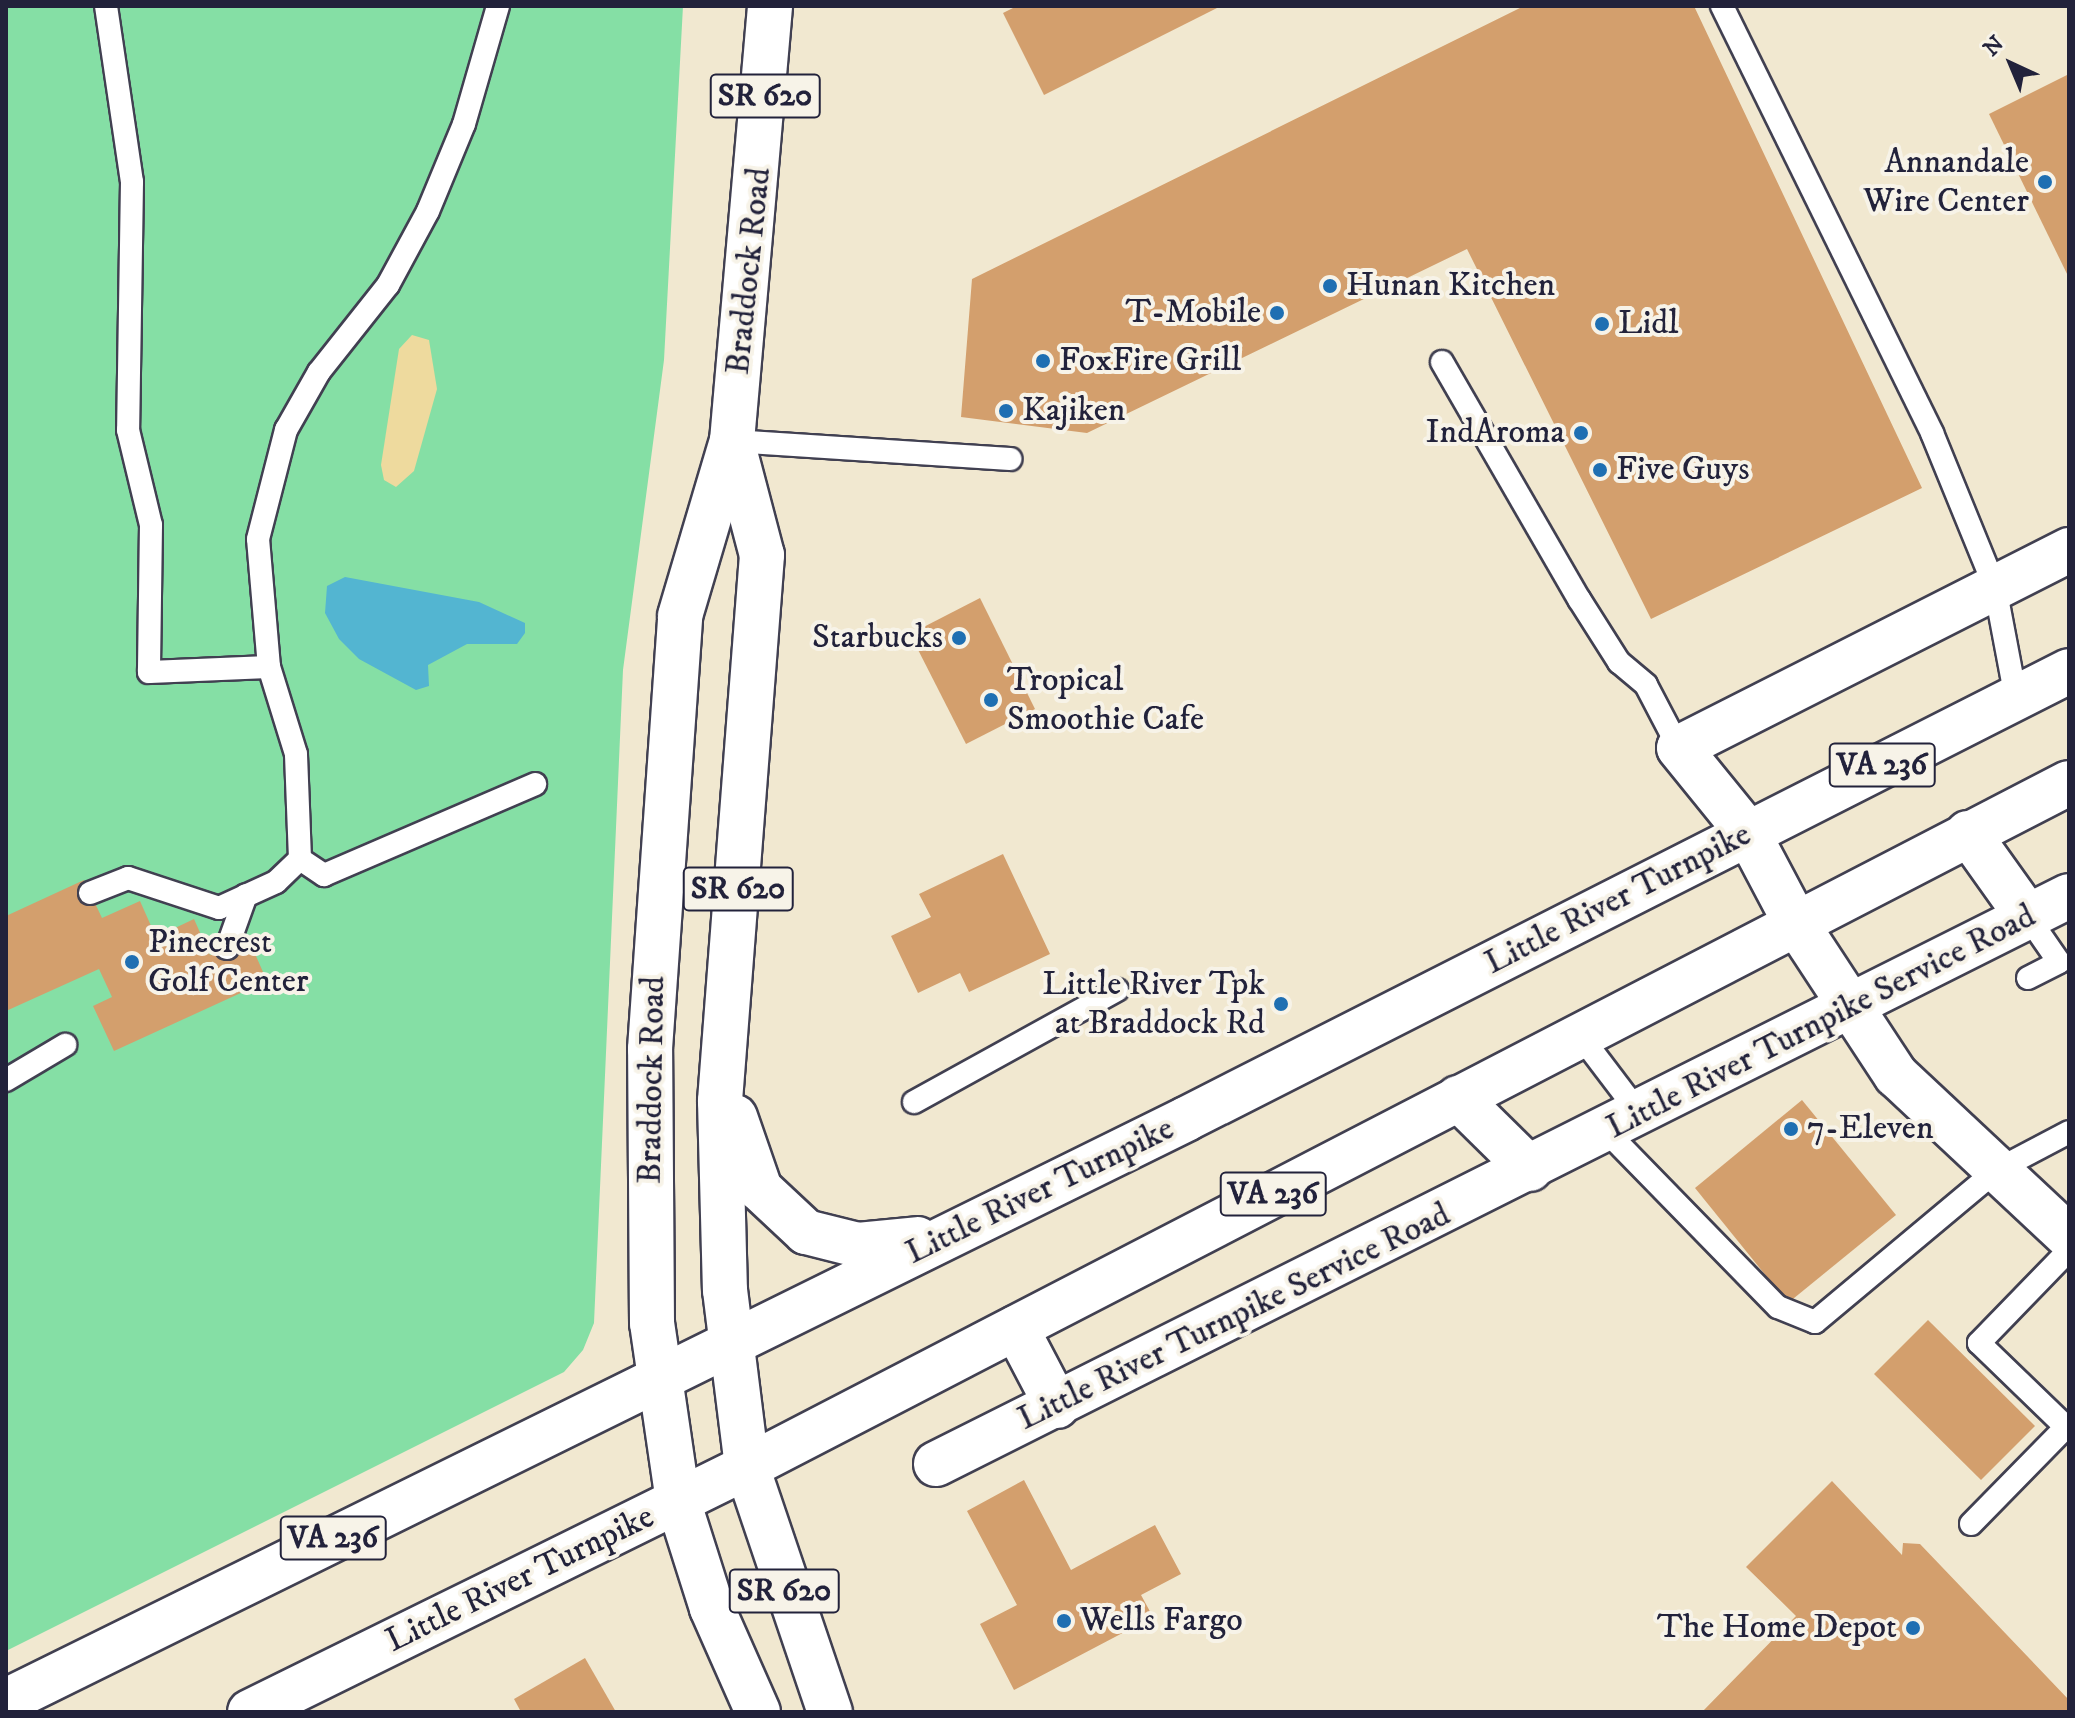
<!DOCTYPE html>
<html>
<head>
<meta charset="utf-8">
<style>
	body { margin:0 }
	#map { position:relative; width:2075px; height:1718px; overflow:hidden; background:#f1e8d0; font-family:"IM FELL DW Pica",serif }
	div>[style] { position:absolute }
	.green>* { inset:0; background:#85dfa5 }
	.sand>* { inset:0; background:#eeda9e }
	.water>* { inset:0; background:#53b5d1 }
	.building>* { inset:0; background:#d39f6d }
	.roads { filter:drop-shadow(2px 0 #414051) drop-shadow(-2px 0 #414051) drop-shadow(0 2px #414051) drop-shadow(0 -2px #414051) }
	.service>* { height:22px; margin:-11px; padding:0 11px; transform-origin:11px; border-radius:11px; background:#fff }
	.minor>* { height:44px; margin:-22px; padding:0 22px; transform-origin:22px; border-radius:22px; background:#fff }
	.primary>* { height:44px; margin:-22px; padding:0 22px; transform-origin:22px; border-radius:22px; background:#fff }
	.dots>* { width:22px; height:22px; translate:-50% -50%; box-sizing:border-box; border:4px solid #f7f3e8; border-radius:50% }
	span { translate:-50% -50%; white-space:nowrap; text-align:center; line-height:1.15; -webkit-text-stroke:8px #f7f3e8; paint-order:stroke }
	.shield-label span { padding:2px 6px; background:#f7f3e8; border:2px solid; border-radius:6px; -webkit-text-stroke-width:0 }
	.shield-label { font-size:32px; color:#22223b; font-weight:700 }
	.poi-label { font-size:34px; color:#22223b }
	.right { translate:-100% -50%; text-align:right }
	.left { translate:0 -50%; text-align:left }
	.street-label { font-size:34px; color:#22223b }
	.frame { position:absolute; inset:0; border:8px solid #22223b; pointer-events:none }
	.north { position:absolute; left:1971px; top:24px; width:80px; height:80px; -webkit-text-stroke:6px #f7f3e8; paint-order:stroke; rotate:316deg; font-size:22px; font-weight:700; line-height:32px; text-align:center; color:#22223b }
	.north::after { content:''; display:block; margin:auto; width:28px; height:36px; background:#22223b; clip-path:polygon(50% 0,100% 100%,50% 72%,0 100%) }
</style>
</head>
<body>
<div id="map">
	<div class="green">
		<div style="clip-path:polygon(6px 6px,683px 6px,664px 360px,623px 670px,594px 1323px,583px 1350px,564px 1372px,6px 1651px)"></div>
	</div>
	<div class="sand">
		<div style="clip-path:polygon(412px 335px,429px 340px,437px 389px,414px 471px,396px 487px,384px 480px,381px 465px,399px 349px)"></div>
	</div>
	<div class="water">
		<div style="clip-path:polygon(345px 577px,479px 602px,525px 623px,525px 633px,517px 644px,467px 644px,428px 665px,429px 686px,416px 690px,359px 659px,339px 639px,325px 613px,327px 586px)"></div>
	</div>
	<div class="building">
		<div style="clip-path:polygon(1017px 6px,1221px 6px,1044px 95px,1003px 13px)"></div>
		<div style="clip-path:polygon(1524px 6px,1694px 6px,1922px 488px,1651px 619px,1467px 249px,1087px 433px,961px 417px,972px 279px)"></div>
		<div style="clip-path:polygon(2069px 74px,2069px 278px,1989px 114px)"></div>
		<div style="clip-path:polygon(980px 598px,1035px 709px,966px 744px,910px 634px)"></div>
		<div style="clip-path:polygon(1003px 854px,1050px 954px,969px 992px,960px 973px,918px 993px,891px 936px,931px 917px,919px 894px)"></div>
		<div style="clip-path:polygon(84px 880px,102px 918px,140px 901px,156px 937px,194px 919px,210px 955px,248px 938px,267px 981px,114px 1051px,93px 1006px,112px 997px,99px 969px,6px 1011px,6px 916px)"></div>
		<div style="clip-path:polygon(1802px 1100px,1896px 1215px,1788px 1303px,1695px 1188px)"></div>
		<div style="clip-path:polygon(1928px 1320px,2035px 1426px,1981px 1480px,1874px 1374px)"></div>
		<div style="clip-path:polygon(1024px 1480px,1071px 1570px,1155px 1525px,1181px 1574px,1141px 1595px,1153px 1617px,1014px 1690px,980px 1624px,1017px 1605px,967px 1511px)"></div>
		<div style="clip-path:polygon(1832px 1481px,1902px 1555px,1903px 1543px,1920px 1544px,2069px 1700px,2069px 1712px,1702px 1712px,1796px 1616px,1746px 1567px)"></div>
		<div style="clip-path:polygon(585px 1658px,616px 1712px,521px 1712px,514px 1699px)"></div>
	</div>
	<div class="roads">
		<div class="service">
			<div style="left:106px;top:6px;width:178px;rotate:81.6deg"></div>
			<div style="left:132px;top:182px;width:248px;rotate:90.9deg"></div>
			<div style="left:128px;top:430px;width:98px;rotate:76.4deg"></div>
			<div style="left:151px;top:525px;width:147px;rotate:90.8deg"></div>
			<div style="left:149px;top:672px;width:120px;rotate:-2.4deg"></div>
			<div style="left:269px;top:667px;width:128px;rotate:-94.9deg"></div>
			<div style="left:258px;top:539px;width:113px;rotate:-75.6deg"></div>
			<div style="left:286px;top:430px;width:67px;rotate:-60.4deg"></div>
			<div style="left:319px;top:372px;width:111px;rotate:-51.6deg"></div>
			<div style="left:388px;top:285px;width:84px;rotate:-61.6deg"></div>
			<div style="left:428px;top:211px;width:94px;rotate:-67.5deg"></div>
			<div style="left:464px;top:124px;width:123px;rotate:-73.9deg"></div>
			<div style="left:1722px;top:6px;width:476px;rotate:63.8deg"></div>
			<div style="left:1932px;top:433px;width:166px;rotate:67.8deg"></div>
			<div style="left:1995px;top:587px;width:113px;rotate:79.3deg"></div>
			<div style="left:1442px;top:362px;width:274px;rotate:60deg"></div>
			<div style="left:1579px;top:599px;width:75px;rotate:57.6deg"></div>
			<div style="left:1619px;top:662px;width:35px;rotate:40deg"></div>
			<div style="left:1646px;top:685px;width:71px;rotate:62.4deg"></div>
			<div style="left:732px;top:441px;width:279px;rotate:3.7deg"></div>
			<div style="left:300px;top:859px;width:29px;rotate:34deg"></div>
			<div style="left:324px;top:875px;width:230px;rotate:-23.3deg"></div>
			<div style="left:90px;top:893px;width:41px;rotate:-21.5deg"></div>
			<div style="left:128px;top:878px;width:96px;rotate:18.2deg"></div>
			<div style="left:219px;top:908px;width:63px;rotate:-24.5deg"></div>
			<div style="left:276px;top:882px;width:33px;rotate:-44deg"></div>
			<div style="left:300px;top:859px;width:105px;rotate:-92.2deg"></div>
			<div style="left:296px;top:754px;width:91px;rotate:-107.2deg"></div>
			<div style="left:227px;top:948px;width:56px;rotate:-70.3deg"></div>
			<div style="left:2028px;top:978px;width:35px;rotate:-27deg"></div>
			<div style="left:2059px;top:962px;width:55px;rotate:-124.6deg"></div>
			<div style="left:1579px;top:1034px;width:99px;rotate:52.8deg"></div>
			<div style="left:6px;top:1080px;width:69px;rotate:-30.7deg"></div>
			<div style="left:914px;top:1102px;width:232px;rotate:-28.9deg"></div>
			<div style="left:1606px;top:1131px;width:246px;rotate:45.7deg"></div>
			<div style="left:1778px;top:1307px;width:40px;rotate:22deg"></div>
			<div style="left:1815px;top:1322px;width:237px;rotate:-39.9deg"></div>
			<div style="left:1997px;top:1170px;width:81px;rotate:-27.8deg"></div>
			<div style="left:1971px;top:1524px;width:136px;rotate:-45.6deg"></div>
			<div style="left:2066px;top:1427px;width:121px;rotate:-136deg"></div>
			<div style="left:1979px;top:1343px;width:129px;rotate:-45.9deg"></div>
		</div>
		<div class="minor">
			<div style="left:2069px;top:550px;width:437px;rotate:153.1deg"></div>
			<div style="left:1679px;top:748px;width:109px;rotate:50.9deg"></div>
			<div style="left:1748px;top:833px;width:98px;rotate:62.1deg"></div>
			<div style="left:1794px;top:920px;width:186px;rotate:56.7deg"></div>
			<div style="left:1896px;top:1075px;width:237px;rotate:43.1deg"></div>
			<div style="left:1968px;top:833px;width:103px;rotate:54.5deg"></div>
			<div style="left:1458px;top:1098px;width:101px;rotate:44.6deg"></div>
			<div style="left:1016px;top:1328px;width:88px;rotate:62.3deg"></div>
			<div style="left:936px;top:1464px;width:1267px;rotate:-26.63deg"></div>
		</div>
		<div class="primary">
			<div style="left:732px;top:441px;width:118px;rotate:75.3deg"></div>
			<div style="left:762px;top:555px;width:548px;rotate:94.4deg"></div>
			<div style="left:720px;top:1101px;width:189px;rotate:88.5deg"></div>
			<div style="left:725px;top:1290px;width:178px;rotate:82.9deg"></div>
			<div style="left:747px;top:1467px;width:259px;rotate:71.3deg"></div>
			<div style="left:735px;top:1117px;width:76px;rotate:70.9deg"></div>
			<div style="left:760px;top:1189px;width:63px;rotate:43.1deg"></div>
			<div style="left:806px;top:1232px;width:54px;rotate:14deg"></div>
			<div style="left:858px;top:1245px;width:60px;rotate:-5.7deg"></div>
			<div style="left:6px;top:1701px;width:1316px;rotate:-26.25deg"></div>
			<div style="left:1186px;top:1119px;width:990px;rotate:-26.9deg"></div>
			<div style="left:250px;top:1712px;width:554px;rotate:-26.24deg"></div>
			<div style="left:747px;top:1467px;width:1488px;rotate:-27.36deg"></div>
			<div style="left:758px;top:1712px;width:114px;rotate:-113.9deg"></div>
			<div style="left:712px;top:1608px;width:112px;rotate:-107.6deg"></div>
			<div style="left:678px;top:1501px;width:180px;rotate:-98.3deg"></div>
			<div style="left:652px;top:1323px;width:274px;rotate:-90.4deg"></div>
			<div style="left:650px;top:1049px;width:434px;rotate:-86deg"></div>
			<div style="left:680px;top:616px;width:183px;rotate:-73.5deg"></div>
			<div style="left:732px;top:441px;width:437px;rotate:-85deg"></div>
		</div>
	</div>
	<div class="dots">
		<div style="left:2045px;top:182px;background:#1f6fb2"></div>
		<div style="left:1330px;top:286px;background:#1f6fb2"></div>
		<div style="left:1277px;top:313px;background:#1f6fb2"></div>
		<div style="left:1602px;top:324px;background:#1f6fb2"></div>
		<div style="left:1043px;top:361px;background:#1f6fb2"></div>
		<div style="left:1006px;top:411px;background:#1f6fb2"></div>
		<div style="left:1581px;top:433px;background:#1f6fb2"></div>
		<div style="left:1600px;top:470px;background:#1f6fb2"></div>
		<div style="left:959px;top:638px;background:#1f6fb2"></div>
		<div style="left:991px;top:700px;background:#1f6fb2"></div>
		<div style="left:132px;top:962px;background:#1f6fb2"></div>
		<div style="left:1281px;top:1004px;background:#1f6fb2"></div>
		<div style="left:1791px;top:1129px;background:#1f6fb2"></div>
		<div style="left:1064px;top:1621px;background:#1f6fb2"></div>
		<div style="left:1913px;top:1628px;background:#1f6fb2"></div>
	</div>
	<div class="shield-label">
		<span style="left:765px;top:96px">SR 620</span>
		<span style="left:1882px;top:765px">VA 236</span>
		<span style="left:738px;top:889px">SR 620</span>
		<span style="left:1273px;top:1194px">VA 236</span>
		<span style="left:333px;top:1538px">VA 236</span>
		<span style="left:784px;top:1591px">SR 620</span>
	</div>
	<div class="poi-label">
		<span class="right" style="left:2029px;top:182px">Annandale<br>Wire Center</span>
		<span class="left" style="left:1346px;top:286px">Hunan Kitchen</span>
		<span class="right" style="left:1261px;top:313px">T-Mobile</span>
		<span class="left" style="left:1618px;top:324px">Lidl</span>
		<span class="left" style="left:1059px;top:361px">FoxFire Grill</span>
		<span class="left" style="left:1022px;top:411px">Kajiken</span>
		<span class="right" style="left:1565px;top:433px">IndAroma</span>
		<span class="left" style="left:1616px;top:470px">Five Guys</span>
		<span class="right" style="left:943px;top:638px">Starbucks</span>
		<span class="left" style="left:1007px;top:700px">Tropical<br>Smoothie Cafe</span>
		<span class="left" style="left:148px;top:962px">Pinecrest<br>Golf Center</span>
		<span class="right" style="left:1265px;top:1004px">Little River Tpk<br>at Braddock Rd</span>
		<span class="left" style="left:1807px;top:1129px">7-Eleven</span>
		<span class="left" style="left:1080px;top:1621px">Wells Fargo</span>
		<span class="right" style="left:1897px;top:1628px">The Home Depot</span>
	</div>
	<div class="street-label">
		<span style="left:749px;top:271px;rotate:-84deg">Braddock Road</span>
		<span style="left:1618px;top:899px;rotate:-27deg">Little River Turnpike</span>
		<span style="left:1821px;top:1022px;rotate:-27deg">Little River Turnpike Service Road</span>
		<span style="left:652px;top:1080px;rotate:-89deg">Braddock Road</span>
		<span style="left:1040px;top:1191px;rotate:-26deg">Little River Turnpike</span>
		<span style="left:1234px;top:1317px;rotate:-26deg">Little River Turnpike Service Road</span>
		<span style="left:520px;top:1579px;rotate:-26deg">Little River Turnpike</span>
	</div>
	<div class="frame"></div>
	<div class="north">N</div>
</div>
</body>
</html>
